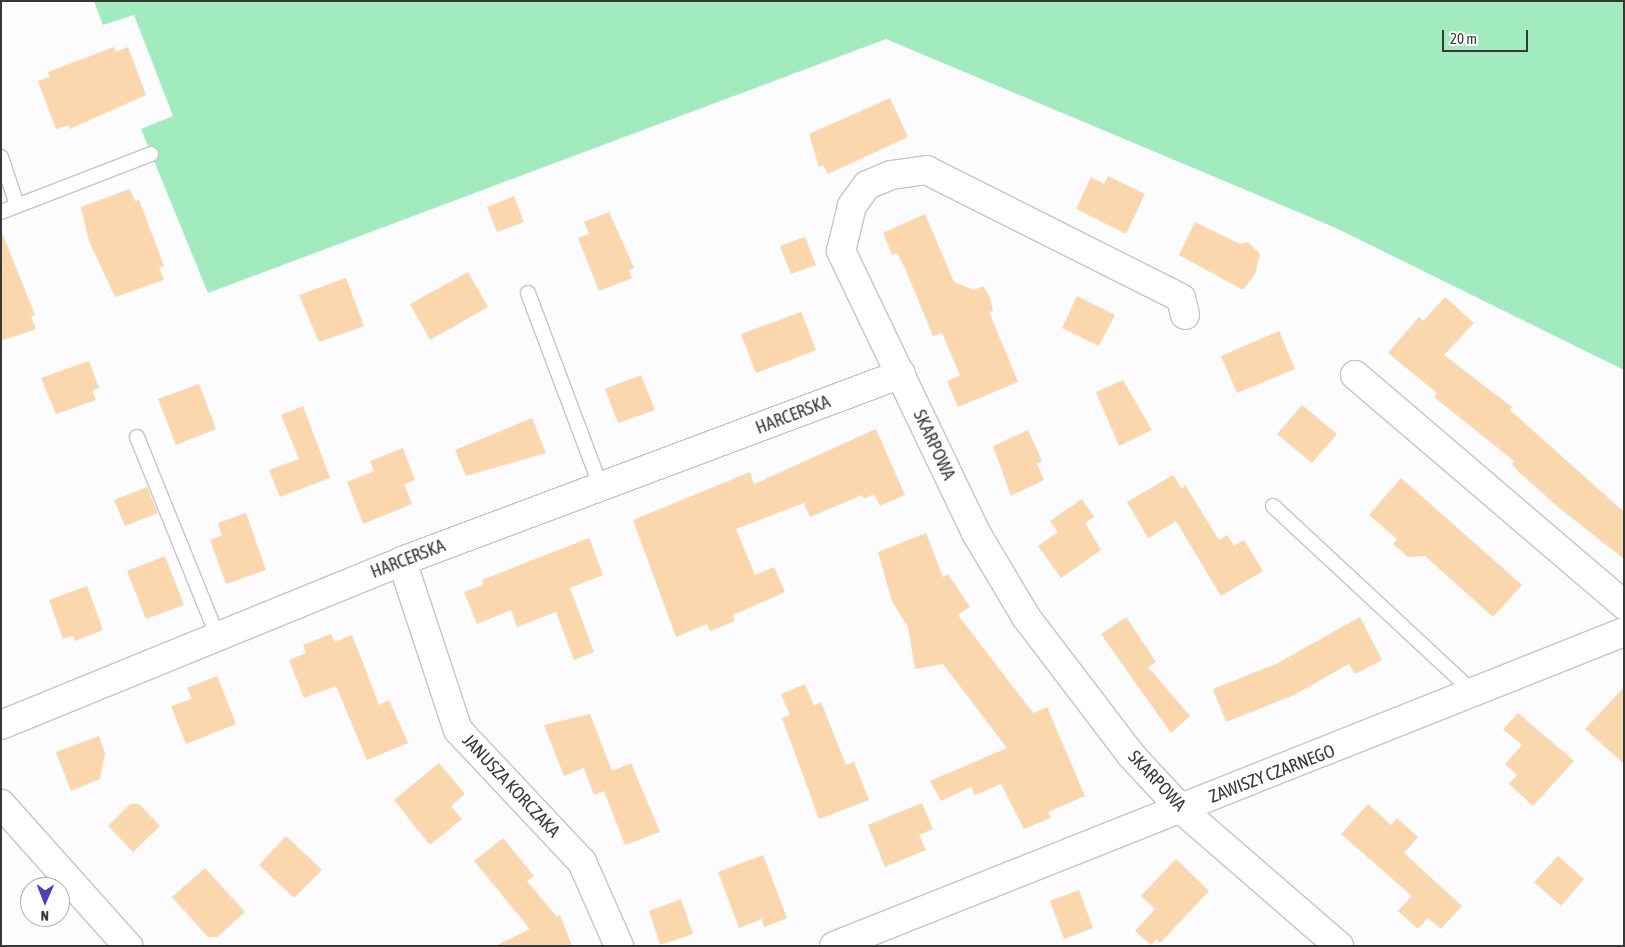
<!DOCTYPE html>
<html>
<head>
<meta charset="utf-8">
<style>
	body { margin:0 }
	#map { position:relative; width:1625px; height:947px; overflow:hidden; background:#fcfbfe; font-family:"Asap Condensed",sans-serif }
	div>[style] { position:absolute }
	.green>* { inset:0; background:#a2ebbf }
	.building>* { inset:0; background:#fbd7ae }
	.roads { filter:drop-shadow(1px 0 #c5c4c8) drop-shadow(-1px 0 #c5c4c8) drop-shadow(0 1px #c5c4c8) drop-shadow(0 -1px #c5c4c8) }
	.service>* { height:14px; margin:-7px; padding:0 7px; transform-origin:7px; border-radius:7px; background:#fff }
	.minor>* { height:28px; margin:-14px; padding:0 14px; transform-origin:14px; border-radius:14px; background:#fff }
	.tertiary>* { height:28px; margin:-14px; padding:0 14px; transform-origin:14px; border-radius:14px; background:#fff }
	span { translate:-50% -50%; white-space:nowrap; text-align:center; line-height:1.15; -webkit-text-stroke:4px #fff; paint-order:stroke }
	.street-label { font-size:18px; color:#383839 }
	.frame { position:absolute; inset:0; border:2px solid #383839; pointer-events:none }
	.north { position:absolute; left:20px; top:877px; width:50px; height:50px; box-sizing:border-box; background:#fff; border:1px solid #afafb0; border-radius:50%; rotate:181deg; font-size:14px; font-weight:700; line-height:20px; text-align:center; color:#383839 }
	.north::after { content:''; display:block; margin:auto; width:18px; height:22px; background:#583cb4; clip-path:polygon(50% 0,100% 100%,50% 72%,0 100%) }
	.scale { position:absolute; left:1442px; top:30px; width:86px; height:22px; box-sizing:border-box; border:2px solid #383839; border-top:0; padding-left:6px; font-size:15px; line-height:18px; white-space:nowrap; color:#383839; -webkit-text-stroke:4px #fff; paint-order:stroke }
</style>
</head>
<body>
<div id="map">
	<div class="green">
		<div style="clip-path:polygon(94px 1px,1624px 1px,1624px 370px,1336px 228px,886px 39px,208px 293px,141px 129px,173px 116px,134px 15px,103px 25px)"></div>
	</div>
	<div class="building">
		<div style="clip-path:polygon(114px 47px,116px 52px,128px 47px,146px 95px,70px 129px,69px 125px,56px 129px,38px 81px,50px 77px,48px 72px)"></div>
		<div style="clip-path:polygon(890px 98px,908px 137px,828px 174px,823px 165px,819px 167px,809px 134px)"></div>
		<div style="clip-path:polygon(1108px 176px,1145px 194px,1126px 234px,1076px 209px,1091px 177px,1104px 184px)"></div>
		<div style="clip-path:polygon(130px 189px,135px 201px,139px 200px,164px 266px,159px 268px,164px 280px,115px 297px,89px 241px,81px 207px)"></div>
		<div style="clip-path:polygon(514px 196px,524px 222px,497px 232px,487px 207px)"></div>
		<div style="clip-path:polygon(609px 212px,634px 268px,629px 270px,632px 278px,599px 291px,578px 238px,589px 234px,584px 222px)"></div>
		<div style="clip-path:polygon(925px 214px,954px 282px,974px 290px,983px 286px,990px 297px,993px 311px,989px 312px,1018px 382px,958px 407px,947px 381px,960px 375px,942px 333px,933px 336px,905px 268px,897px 253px,892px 255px,883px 233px)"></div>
		<div style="clip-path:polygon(1195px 222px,1240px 244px,1248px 242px,1260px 254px,1255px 274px,1243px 290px,1179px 255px)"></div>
		<div style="clip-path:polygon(1px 230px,35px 315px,31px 316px,36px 329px,1px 341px)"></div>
		<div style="clip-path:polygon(805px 237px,816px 265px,791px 274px,780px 246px)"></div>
		<div style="clip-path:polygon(468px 272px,488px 307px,430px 340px,410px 304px)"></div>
		<div style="clip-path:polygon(346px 278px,364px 326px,319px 342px,299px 295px)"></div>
		<div style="clip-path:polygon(1077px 296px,1115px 315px,1099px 346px,1062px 328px)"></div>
		<div style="clip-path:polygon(1445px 297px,1474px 323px,1444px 355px,1512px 407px,1510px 410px,1624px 512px,1624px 559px,1558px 507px,1518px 471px,1512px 464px,1514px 461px,1434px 397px,1437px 393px,1388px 353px,1419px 317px,1423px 321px)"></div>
		<div style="clip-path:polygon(801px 312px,816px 350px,756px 373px,741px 334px)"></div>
		<div style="clip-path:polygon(1279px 331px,1295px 369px,1237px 393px,1221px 356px)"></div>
		<div style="clip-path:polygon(89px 361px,99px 388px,92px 391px,96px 400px,56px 414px,41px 378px)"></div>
		<div style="clip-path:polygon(641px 375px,655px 410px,618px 423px,605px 389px)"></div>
		<div style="clip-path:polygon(1123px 380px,1152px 430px,1119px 446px,1096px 392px)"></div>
		<div style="clip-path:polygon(199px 384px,216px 429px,176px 445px,158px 399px)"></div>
		<div style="clip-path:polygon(1302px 405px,1337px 434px,1312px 463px,1277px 434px)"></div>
		<div style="clip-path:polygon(303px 406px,330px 478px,280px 497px,269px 470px,299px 459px,281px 415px)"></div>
		<div style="clip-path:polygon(532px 418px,546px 453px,466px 476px,455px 450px)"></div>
		<div style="clip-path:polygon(876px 429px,905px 495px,880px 506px,874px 494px,864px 499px,862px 495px,810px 517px,804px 503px,736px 529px,755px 575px,774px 567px,785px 592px,733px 615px,735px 621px,710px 631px,707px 624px,676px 637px,633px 520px,750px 472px,754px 484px)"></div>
		<div style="clip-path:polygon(1028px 430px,1042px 461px,1037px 464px,1044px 480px,1011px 496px,993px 446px)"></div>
		<div style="clip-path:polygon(403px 448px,415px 480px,404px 484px,412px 504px,363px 524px,347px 482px,374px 471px,370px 461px)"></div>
		<div style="clip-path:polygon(1173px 475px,1182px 489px,1185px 485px,1219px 540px,1227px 535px,1234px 546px,1244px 540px,1263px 571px,1221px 596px,1176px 521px,1148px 538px,1127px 502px)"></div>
		<div style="clip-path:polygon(1401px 478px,1522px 585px,1493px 617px,1425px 556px,1408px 557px,1393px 544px,1397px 539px,1369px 515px)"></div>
		<div style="clip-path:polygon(147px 487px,158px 513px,125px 526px,114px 500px)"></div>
		<div style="clip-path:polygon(1082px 499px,1094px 517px,1085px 523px,1101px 550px,1061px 578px,1038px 546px,1058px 532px,1050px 521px)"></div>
		<div style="clip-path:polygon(246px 513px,266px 570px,226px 584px,210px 540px,222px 535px,218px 523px)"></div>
		<div style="clip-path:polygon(926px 533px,943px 577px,948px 574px,970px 607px,958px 615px,1033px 713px,1047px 707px,1085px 796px,1048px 812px,1051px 818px,1024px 829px,1001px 784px,975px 795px,971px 787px,941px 801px,930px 781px,1007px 748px,943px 664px,915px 669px,908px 627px,892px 601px,878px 552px)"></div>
		<div style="clip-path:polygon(589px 538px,603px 575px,570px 588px,594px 652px,574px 660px,556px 612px,517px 627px,511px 610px,477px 624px,464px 592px,483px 585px,482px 580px)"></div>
		<div style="clip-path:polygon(165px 556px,184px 605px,146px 619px,127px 571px)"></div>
		<div style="clip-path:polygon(87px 586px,103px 630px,75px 641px,73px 636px,63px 639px,49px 600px)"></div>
		<div style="clip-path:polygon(1126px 617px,1156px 662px,1148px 667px,1190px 716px,1171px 733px,1101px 634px)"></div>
		<div style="clip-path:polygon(1360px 617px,1382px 660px,1355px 674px,1349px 664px,1294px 695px,1226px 722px,1213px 689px,1276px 664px)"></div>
		<div style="clip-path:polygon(331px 634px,335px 642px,352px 635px,379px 705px,389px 700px,408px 743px,367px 760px,336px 686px,304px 698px,289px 660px,306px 653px,303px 645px)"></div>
		<div style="clip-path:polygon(217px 676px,236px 724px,186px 744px,171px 706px,192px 699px,187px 688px)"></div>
		<div style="clip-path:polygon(805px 684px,814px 706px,821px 702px,846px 765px,854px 762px,869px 800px,819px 819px,782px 718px,790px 715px,781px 694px)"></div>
		<div style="clip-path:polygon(1624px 687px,1624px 764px,1585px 729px)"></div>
		<div style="clip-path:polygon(1518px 713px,1574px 761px,1533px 806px,1509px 784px,1517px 775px,1505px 764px,1522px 745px,1503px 729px)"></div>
		<div style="clip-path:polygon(590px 714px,612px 771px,631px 763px,660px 832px,625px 845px,604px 791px,594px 795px,584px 768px,564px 776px,544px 725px)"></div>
		<div style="clip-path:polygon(99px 736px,105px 753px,100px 779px,71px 791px,56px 752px)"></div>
		<div style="clip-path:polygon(439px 763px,465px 794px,451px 806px,462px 819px,430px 845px,394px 800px)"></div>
		<div style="clip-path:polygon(922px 803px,933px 829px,919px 835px,926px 850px,885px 867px,868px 825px)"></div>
		<div style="clip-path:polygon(130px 804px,139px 804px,160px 826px,133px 852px,108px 826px)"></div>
		<div style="clip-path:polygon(1368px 804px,1391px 825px,1397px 818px,1418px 837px,1404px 853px,1462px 906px,1441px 929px,1428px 918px,1418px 929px,1398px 911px,1412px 896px,1341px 834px)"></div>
		<div style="clip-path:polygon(286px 836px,322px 870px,294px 898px,259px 865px)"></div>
		<div style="clip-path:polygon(503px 838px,534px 876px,527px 881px,557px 917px,560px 915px,572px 946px,495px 946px,530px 929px,474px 861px)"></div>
		<div style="clip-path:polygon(763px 855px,787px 918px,764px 927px,762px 919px,739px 928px,718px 872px)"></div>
		<div style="clip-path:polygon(1558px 856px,1584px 879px,1561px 906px,1534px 882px)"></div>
		<div style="clip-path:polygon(1176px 859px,1209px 891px,1160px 943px,1157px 939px,1151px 945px,1135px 931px,1155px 909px,1141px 896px)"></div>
		<div style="clip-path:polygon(205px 868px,245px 912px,217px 937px,208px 937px,172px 897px)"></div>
		<div style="clip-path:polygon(1079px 890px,1093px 928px,1064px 939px,1050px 901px)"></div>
		<div style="clip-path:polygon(681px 899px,693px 934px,660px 945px,649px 911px)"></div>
	</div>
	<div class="roads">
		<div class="service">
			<div style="left:1px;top:157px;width:51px;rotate:71.6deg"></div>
			<div style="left:1px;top:212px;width:161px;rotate:-21.1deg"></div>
			<div style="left:528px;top:293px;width:207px;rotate:69.4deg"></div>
			<div style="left:137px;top:437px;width:216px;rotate:68deg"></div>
			<div style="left:1273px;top:506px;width:276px;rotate:42.9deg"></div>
		</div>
		<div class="minor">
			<div style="left:1185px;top:315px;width:17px;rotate:-103deg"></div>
			<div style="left:1181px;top:298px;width:284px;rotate:-153.3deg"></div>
			<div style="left:927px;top:170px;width:36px;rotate:172deg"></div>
			<div style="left:891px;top:175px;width:26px;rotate:157deg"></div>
			<div style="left:867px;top:185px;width:26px;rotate:126deg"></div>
			<div style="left:852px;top:206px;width:46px;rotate:103.7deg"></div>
			<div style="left:841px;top:251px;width:313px;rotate:64.4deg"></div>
			<div style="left:976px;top:533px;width:98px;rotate:59.2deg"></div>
			<div style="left:1026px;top:617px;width:173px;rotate:52.7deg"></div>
			<div style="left:1131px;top:755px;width:75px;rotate:47.2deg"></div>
			<div style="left:1182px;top:810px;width:208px;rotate:40.9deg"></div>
			<div style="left:1355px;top:375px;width:354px;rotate:40.5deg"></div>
			<div style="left:402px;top:561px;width:178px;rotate:71.7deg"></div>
			<div style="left:458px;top:730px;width:181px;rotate:46.8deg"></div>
			<div style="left:582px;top:862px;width:92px;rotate:66.2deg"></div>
			<div style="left:1px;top:725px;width:433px;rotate:-22.2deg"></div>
			<div style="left:402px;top:561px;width:533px;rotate:-20.54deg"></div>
			<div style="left:834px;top:946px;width:850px;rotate:-21.68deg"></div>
		</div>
		<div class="tertiary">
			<div style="left:1px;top:804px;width:191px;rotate:48.2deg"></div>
		</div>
	</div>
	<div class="street-label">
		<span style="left:793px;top:415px;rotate:-21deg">HARCERSKA</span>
		<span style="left:934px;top:445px;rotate:65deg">SKARPOWA</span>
		<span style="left:408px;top:559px;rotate:-21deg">HARCERSKA</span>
		<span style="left:1272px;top:774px;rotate:-21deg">ZAWISZY CZARNEGO</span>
		<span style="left:1157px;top:781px;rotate:47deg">SKARPOWA</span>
		<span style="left:511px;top:786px;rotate:47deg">JANUSZA KORCZAKA</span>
	</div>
	<div class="frame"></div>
	<div class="north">N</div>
	<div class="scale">20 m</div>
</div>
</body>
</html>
